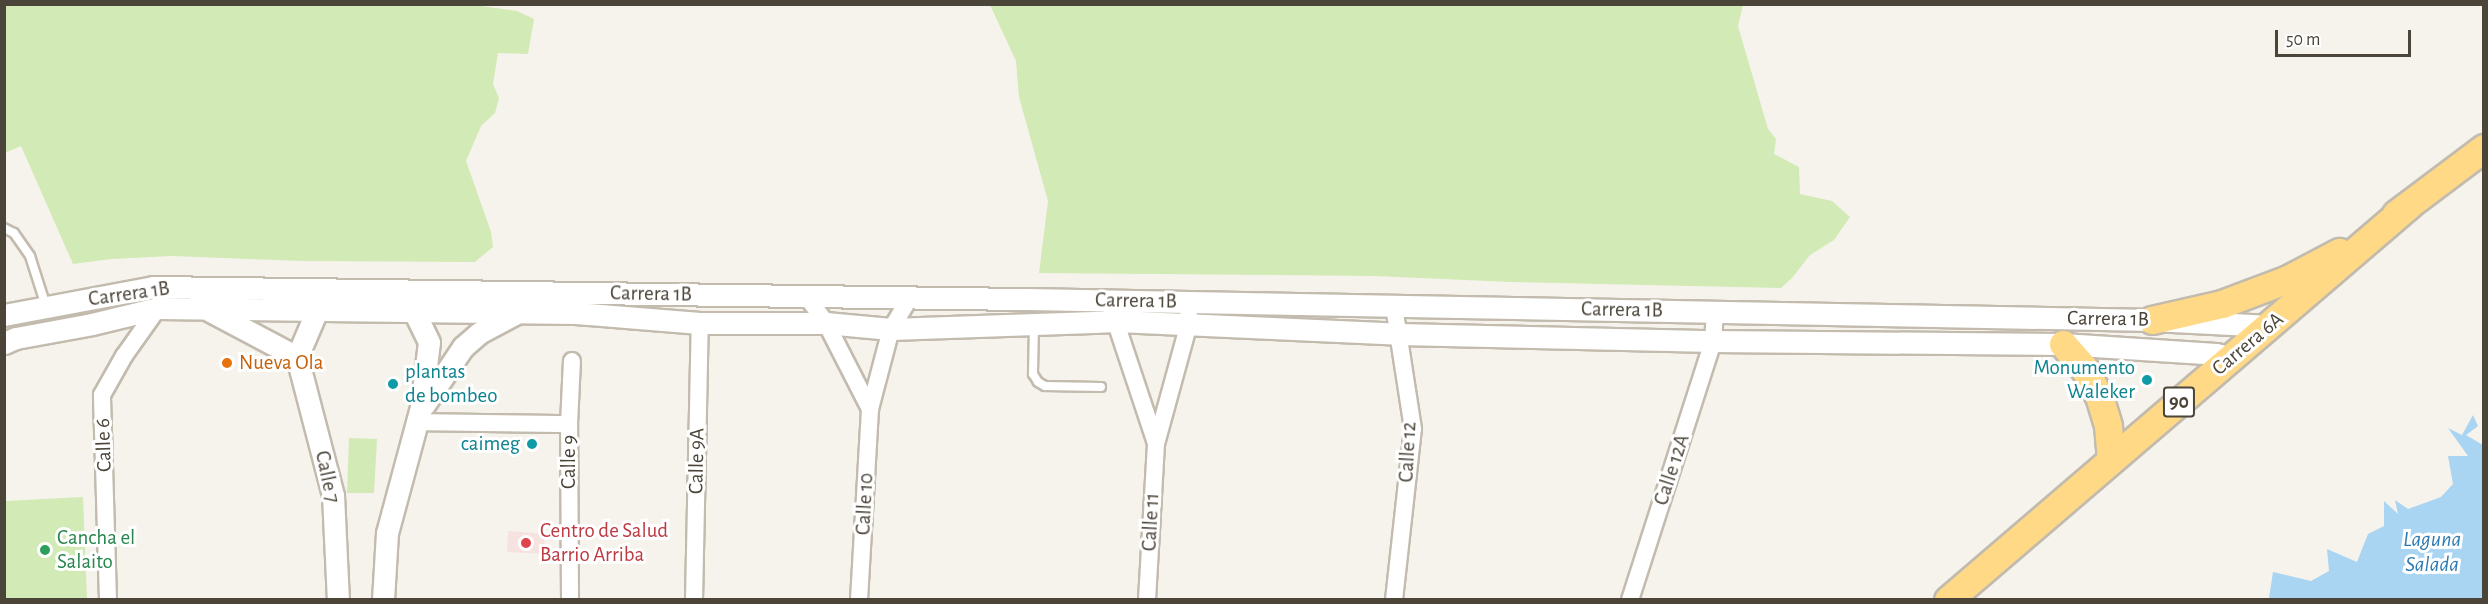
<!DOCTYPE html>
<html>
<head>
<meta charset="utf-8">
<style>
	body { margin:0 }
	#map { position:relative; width:2488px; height:604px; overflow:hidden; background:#f6f3ec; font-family:"Alegreya Sans",sans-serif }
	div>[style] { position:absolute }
	.medical>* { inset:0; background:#f6e3e0 }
	.green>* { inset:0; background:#d2eab5 }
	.water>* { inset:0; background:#a9d4f2 }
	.roads { filter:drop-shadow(2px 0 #c2bbae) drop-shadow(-2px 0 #c2bbae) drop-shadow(0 2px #c2bbae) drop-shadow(0 -2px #c2bbae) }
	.service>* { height:8px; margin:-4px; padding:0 4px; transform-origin:4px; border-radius:4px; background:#fff }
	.minor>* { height:16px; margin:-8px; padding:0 8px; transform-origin:8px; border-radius:8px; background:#fff }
	.tertiary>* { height:21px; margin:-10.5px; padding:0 10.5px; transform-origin:10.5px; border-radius:10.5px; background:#fff }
	.trunk>* { height:27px; margin:-13.5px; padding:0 13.5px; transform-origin:13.5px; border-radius:13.5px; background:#ffd985 }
	.dots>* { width:16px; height:16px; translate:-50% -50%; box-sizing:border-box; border:3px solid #fff; border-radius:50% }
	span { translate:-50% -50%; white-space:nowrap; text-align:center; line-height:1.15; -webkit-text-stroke:6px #fff; paint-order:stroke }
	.shield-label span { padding:2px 4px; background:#fff; border:2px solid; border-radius:4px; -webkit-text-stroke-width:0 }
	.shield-label { font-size:20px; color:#4b4439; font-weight:700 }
	.street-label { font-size:21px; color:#4b4439 }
	.food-label { font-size:21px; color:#c56008 }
	.left { translate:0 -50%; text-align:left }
	.culture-label { font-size:21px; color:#0d838f }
	.right { translate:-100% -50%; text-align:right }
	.health-label { font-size:21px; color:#be3a42 }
	.leisure-label { font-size:21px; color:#27864d }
	.water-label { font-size:22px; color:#2e7ab2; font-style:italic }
	.frame { position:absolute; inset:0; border:6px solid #4b4439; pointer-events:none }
	.scale { position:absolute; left:2275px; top:30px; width:136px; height:27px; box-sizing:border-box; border:3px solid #4b4439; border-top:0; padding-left:8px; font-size:18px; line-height:21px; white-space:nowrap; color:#4b4439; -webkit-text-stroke:4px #fff; paint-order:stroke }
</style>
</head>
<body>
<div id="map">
	<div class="medical">
		<div style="clip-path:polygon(508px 531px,545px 534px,544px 554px,507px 552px)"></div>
	</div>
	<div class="green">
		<div style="clip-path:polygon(474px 5px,517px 11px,534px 19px,528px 54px,498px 53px,493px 84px,499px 98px,495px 113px,481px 126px,466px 161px,491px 232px,493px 247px,475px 262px,303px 261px,172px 256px,111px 259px,73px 264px,21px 146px,5px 153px,5px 5px)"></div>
		<div style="clip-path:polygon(990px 5px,1743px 5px,1738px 26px,1768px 129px,1776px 139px,1774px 154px,1799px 167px,1800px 194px,1832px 201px,1850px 217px,1834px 240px,1810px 255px,1792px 278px,1781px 288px,1510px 282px,1375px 276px,1039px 273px,1048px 201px,1019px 97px,1016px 61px)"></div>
		<div style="clip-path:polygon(349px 438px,377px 439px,374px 493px,347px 493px)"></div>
		<div style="clip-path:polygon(83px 497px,87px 599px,5px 599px,5px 501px)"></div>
	</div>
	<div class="water">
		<div style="clip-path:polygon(2473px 415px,2478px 426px,2466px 435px,2483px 445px,2483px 599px,2265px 599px,2269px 598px,2273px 572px,2311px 581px,2329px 571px,2327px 549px,2357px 562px,2368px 534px,2384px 526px,2384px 501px,2398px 514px,2395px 500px,2408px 509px,2441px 497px,2453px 484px,2448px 456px,2468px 456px,2448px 428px,2462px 435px)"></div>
	</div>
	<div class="roads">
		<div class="service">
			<div style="left:4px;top:228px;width:11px;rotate:27deg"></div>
			<div style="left:14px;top:233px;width:28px;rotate:55deg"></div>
			<div style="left:30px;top:256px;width:52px;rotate:72.3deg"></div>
			<div style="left:1034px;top:325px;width:49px;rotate:91.2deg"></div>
			<div style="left:1033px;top:374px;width:9px;rotate:58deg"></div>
			<div style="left:1038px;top:382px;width:8px;rotate:30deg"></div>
			<div style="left:1045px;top:386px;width:56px;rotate:1deg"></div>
		</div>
		<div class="minor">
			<div style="left:806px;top:296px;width:34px;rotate:53deg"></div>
			<div style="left:826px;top:323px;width:97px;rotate:62.9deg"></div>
			<div style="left:1112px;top:311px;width:139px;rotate:71.6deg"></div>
			<div style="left:418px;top:422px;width:151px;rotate:0.8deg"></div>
			<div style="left:108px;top:600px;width:205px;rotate:-91.7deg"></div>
			<div style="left:102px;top:395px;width:45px;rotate:-60.6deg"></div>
			<div style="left:124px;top:356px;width:59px;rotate:-54.7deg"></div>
			<div style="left:570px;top:600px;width:176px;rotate:-90.3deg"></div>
			<div style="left:569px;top:424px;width:63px;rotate:-87.3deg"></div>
			<div style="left:694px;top:600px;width:277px;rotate:-88.8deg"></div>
			<div style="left:859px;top:600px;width:191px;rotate:-86.7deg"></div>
			<div style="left:870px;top:409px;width:83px;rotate:-75.3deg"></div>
			<div style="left:891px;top:329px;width:37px;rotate:-59deg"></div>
			<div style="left:1147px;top:600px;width:156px;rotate:-86.7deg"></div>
			<div style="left:1156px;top:444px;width:125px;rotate:-74.7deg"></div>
			<div style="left:1189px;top:323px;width:20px;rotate:-93deg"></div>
			<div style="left:1394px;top:600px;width:172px;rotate:-83.7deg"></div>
			<div style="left:1413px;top:429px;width:124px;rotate:-98.8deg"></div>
			<div style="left:1630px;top:600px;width:272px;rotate:-72.2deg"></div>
			<div style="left:1713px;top:341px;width:29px;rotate:-86deg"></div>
		</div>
		<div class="tertiary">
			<div style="left:210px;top:311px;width:98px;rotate:27.9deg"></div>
			<div style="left:4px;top:315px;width:152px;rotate:-10.6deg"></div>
			<div style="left:153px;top:287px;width:874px;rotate:0.79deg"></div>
			<div style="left:1027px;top:299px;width:1125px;rotate:1.07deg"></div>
			<div style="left:2152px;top:320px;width:119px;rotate:2.9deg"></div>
			<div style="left:4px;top:343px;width:13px;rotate:-23deg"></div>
			<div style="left:16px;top:338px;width:77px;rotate:-10.4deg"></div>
			<div style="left:92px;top:324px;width:68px;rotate:-13.6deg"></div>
			<div style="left:158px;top:308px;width:417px;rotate:0.7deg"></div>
			<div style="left:575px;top:313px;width:125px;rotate:4.6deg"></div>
			<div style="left:700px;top:323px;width:126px"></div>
			<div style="left:826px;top:323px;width:65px;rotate:5.3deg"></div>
			<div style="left:891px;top:329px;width:226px;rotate:-2deg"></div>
			<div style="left:1117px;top:321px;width:282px;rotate:2.6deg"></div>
			<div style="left:1399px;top:334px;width:314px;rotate:1.3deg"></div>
			<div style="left:1713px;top:341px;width:350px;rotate:0.5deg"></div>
			<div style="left:2063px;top:344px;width:153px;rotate:3.7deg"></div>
			<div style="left:2216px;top:354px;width:17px;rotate:13deg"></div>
			<div style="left:297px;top:357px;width:143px;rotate:75.4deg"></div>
			<div style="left:333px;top:495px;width:105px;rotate:87.3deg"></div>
			<div style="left:297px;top:357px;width:51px;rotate:-66.9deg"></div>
			<div style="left:317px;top:310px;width:11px;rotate:-52deg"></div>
			<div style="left:424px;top:405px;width:70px;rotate:-56.1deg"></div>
			<div style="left:463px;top:347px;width:21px;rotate:-41deg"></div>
			<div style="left:479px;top:333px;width:40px;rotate:-28deg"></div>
			<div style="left:383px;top:600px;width:67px;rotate:-86.6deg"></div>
			<div style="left:387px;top:533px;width:131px;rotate:-74.9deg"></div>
			<div style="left:421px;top:407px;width:65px;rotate:-83deg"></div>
			<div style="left:429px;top:342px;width:46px;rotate:-116deg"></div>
		</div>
		<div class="trunk">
			<div style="left:2396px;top:214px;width:110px;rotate:-36.9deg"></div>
			<div style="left:2152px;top:320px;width:72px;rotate:-12.9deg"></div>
			<div style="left:2222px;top:304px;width:71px;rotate:-20.7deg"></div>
			<div style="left:2288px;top:279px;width:58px;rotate:-27.9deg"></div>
			<div style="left:2063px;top:344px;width:32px;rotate:49deg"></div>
			<div style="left:2084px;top:368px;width:32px;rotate:62deg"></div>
			<div style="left:2099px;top:396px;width:31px;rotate:73deg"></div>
			<div style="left:2108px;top:426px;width:32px;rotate:85deg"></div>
			<div style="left:1948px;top:600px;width:608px;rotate:-40.6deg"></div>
		</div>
	</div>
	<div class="dots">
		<div style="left:227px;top:363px;background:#e8710a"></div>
		<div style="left:2147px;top:380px;background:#0f9aa8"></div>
		<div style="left:393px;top:384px;background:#0f9aa8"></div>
		<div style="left:532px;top:444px;background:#0f9aa8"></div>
		<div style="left:526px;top:543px;background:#e0444e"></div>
		<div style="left:45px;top:550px;background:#2e9e5b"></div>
	</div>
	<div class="shield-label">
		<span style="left:2179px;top:402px">90</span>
	</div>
	<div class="street-label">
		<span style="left:129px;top:294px;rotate:-8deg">Carrera 1B</span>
		<span style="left:651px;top:294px;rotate:1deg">Carrera 1B</span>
		<span style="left:1136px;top:301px;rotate:1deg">Carrera 1B</span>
		<span style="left:1622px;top:310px;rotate:1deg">Carrera 1B</span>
		<span style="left:2108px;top:319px;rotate:1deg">Carrera 1B</span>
		<span style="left:2248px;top:344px;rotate:-40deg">Carrera 6A</span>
		<span style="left:104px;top:445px;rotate:-92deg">Calle 6</span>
		<span style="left:1408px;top:452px;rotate:-87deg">Calle 12</span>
		<span style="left:697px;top:461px;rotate:-89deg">Calle 9A</span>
		<span style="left:569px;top:462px;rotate:-90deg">Calle 9</span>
		<span style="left:1672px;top:470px;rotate:-72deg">Calle 12A</span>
		<span style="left:327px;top:477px;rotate:78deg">Calle 7</span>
		<span style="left:865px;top:504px;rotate:-87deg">Calle 10</span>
		<span style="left:1151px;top:522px;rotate:-87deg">Calle 11</span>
	</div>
	<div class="food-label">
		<span class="left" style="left:239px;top:363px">Nueva Ola</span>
	</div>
	<div class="culture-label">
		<span class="right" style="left:2135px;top:380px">Monumento<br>Waleker</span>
		<span class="left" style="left:405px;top:384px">plantas<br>de bombeo</span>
		<span class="right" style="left:520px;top:444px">caimeg</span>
	</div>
	<div class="health-label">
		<span class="left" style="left:540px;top:543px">Centro de Salud<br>Barrio Arriba</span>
	</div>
	<div class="leisure-label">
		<span class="left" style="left:57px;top:550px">Cancha el<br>Salaito</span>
	</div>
	<div class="water-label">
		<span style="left:2432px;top:552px">Laguna<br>Salada</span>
	</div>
	<div class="frame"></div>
	<div class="scale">50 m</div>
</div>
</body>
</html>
